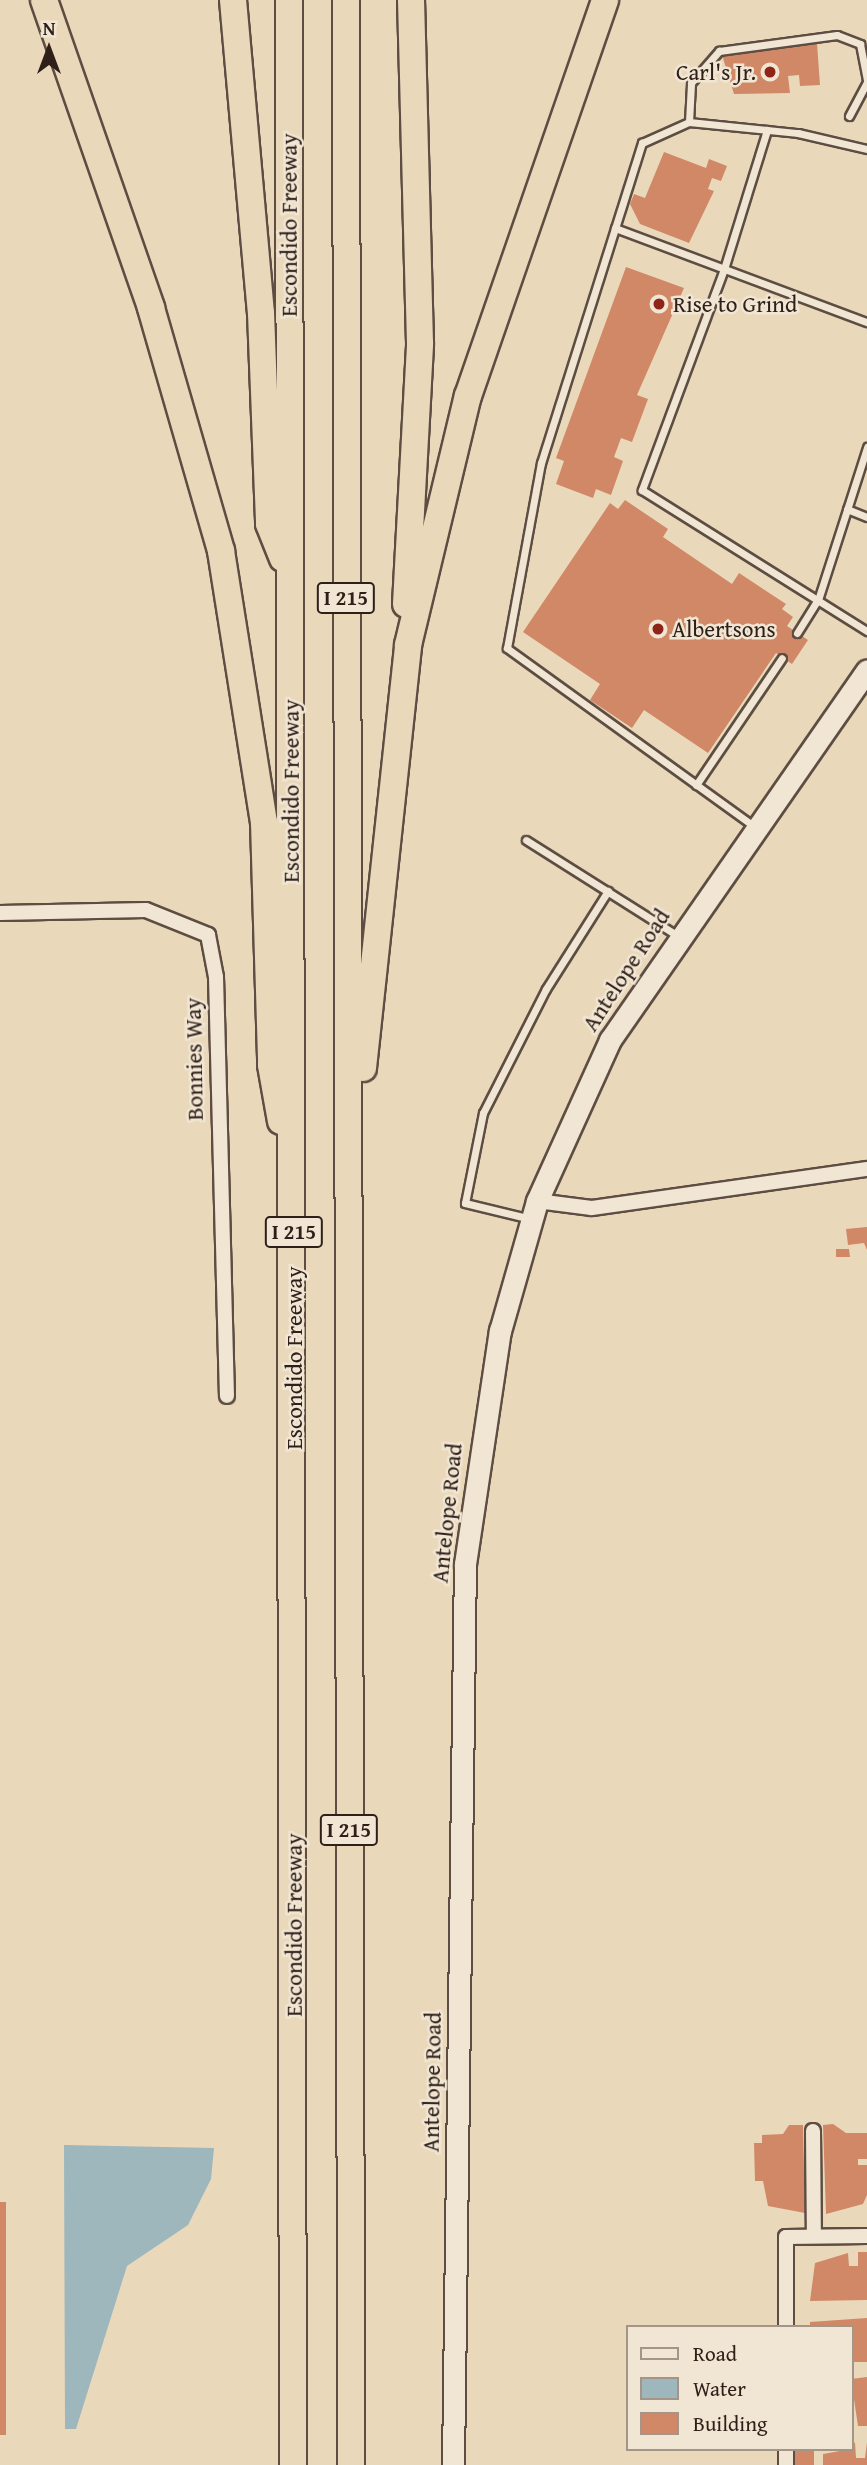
<!DOCTYPE html>
<html>
<head>
<meta charset="utf-8">
<style>
	body { margin:0 }
	#map { position:relative; width:867px; height:2465px; overflow:hidden; background:#ead8bb; font-family:"Gentium Book Plus",serif }
	div>[style] { position:absolute }
	.water>* { inset:0; background:#9db7bc }
	.building>* { inset:0; background:#d08866 }
	.roads { filter:drop-shadow(2px 0 #5d4d42) drop-shadow(-2px 0 #5d4d42) drop-shadow(0 2px #5d4d42) drop-shadow(0 -2px #5d4d42) }
	.lane>* { height:7px; margin:-3.5px; padding:0 3.5px; transform-origin:3.5px; border-radius:3.5px; background:#f1e6d3 }
	.street>* { height:14px; margin:-7px; padding:0 7px; transform-origin:7px; border-radius:7px; background:#f1e6d3 }
	.secondary>* { height:21px; margin:-10.5px; padding:0 10.5px; transform-origin:10.5px; border-radius:10.5px; background:#f1e6d3 }
	.highway>* { height:26px; margin:-13px; padding:0 13px; transform-origin:13px; border-radius:13px; background:#ead8bb }
	.dots>* { width:19px; height:19px; translate:-50% -50%; box-sizing:border-box; border:4px solid #f1e6d3; border-radius:50% }
	span { translate:-50% -50%; white-space:nowrap; text-align:center; line-height:1.15; -webkit-text-stroke:5px #f1e6d3; paint-order:stroke }
	.shield-label span { padding:2px 5px; background:#f1e6d3; border:2px solid; border-radius:5px; -webkit-text-stroke-width:0 }
	.shield-label { font-size:21px; color:#2e1f19; font-weight:700 }
	.poi-label { font-size:23px; color:#2e1f19 }
	.right { translate:-100% -50%; text-align:right }
	.left { translate:0 -50%; text-align:left }
	.street-label { font-size:23px; color:#2e1f19 }
	.legend { position:absolute; left:626px; top:2325px; width:228px; height:126px; box-sizing:border-box; background:#f1e6d3; border:2px solid #a39689; margin:0; padding:9px 12px; list-style:none; font-size:21px; color:#2e1f19 }
	.legend li { display:flex; align-items:center; gap:14px; height:35px }
	.legend b { width:35px; border:2px solid #a39689 }
	.north { position:absolute; left:14px; top:14px; width:70px; height:70px; -webkit-text-stroke:5px #f1e6d3; paint-order:stroke; rotate:0deg; font-size:19px; font-weight:700; line-height:28px; text-align:center; color:#2e1f19 }
	.north::after { content:''; display:block; margin:auto; width:24px; height:32px; background:#2e1f19; clip-path:polygon(50% 0,100% 100%,50% 72%,0 100%) }
</style>
</head>
<body>
<div id="map">
	<div class="water">
		<div style="clip-path:polygon(64px 2145px,214px 2148px,211px 2179px,188px 2225px,127px 2266px,76px 2429px,65px 2429px)"></div>
	</div>
	<div class="building">
		<div style="clip-path:polygon(817px 43px,820px 85px,800px 86px,799px 75px,788px 76px,790px 93px,734px 94px,722px 55px)"></div>
		<div style="clip-path:polygon(664px 152px,706px 168px,709px 159px,727px 166px,721px 181px,712px 178px,708px 189px,714px 191px,689px 243px,640px 224px,630px 204px,634px 194px,645px 198px)"></div>
		<div style="clip-path:polygon(626px 267px,684px 288px,637px 395px,648px 399px,632px 442px,621px 438px,614px 457px,623px 461px,611px 495px,596px 489px,593px 498px,556px 484px,564px 461px,556px 458px)"></div>
		<div style="clip-path:polygon(625px 500px,668px 529px,663px 537px,732px 584px,739px 573px,786px 604px,782px 609px,793px 617px,787px 626px,808px 640px,792px 664px,776px 653px,708px 753px,644px 710px,632px 728px,590px 700px,600px 684px,523px 632px,610px 503px,618px 509px)"></div>
		<div style="clip-path:polygon(867px 1227px,867px 1250px,864px 1243px,848px 1245px,846px 1229px)"></div>
		<div style="clip-path:polygon(836px 1249px,849px 1249px,850px 1257px,836px 1257px)"></div>
		<div style="clip-path:polygon(833px 2124px,846px 2133px,867px 2133px,867px 2159px,858px 2159px,858px 2165px,867px 2165px,867px 2195px,863px 2204px,826px 2214px,823px 2125px)"></div>
		<div style="clip-path:polygon(789px 2125px,803px 2125px,805px 2213px,768px 2206px,763px 2181px,755px 2181px,754px 2143px,762px 2143px,762px 2135px,783px 2134px)"></div>
		<div style="clip-path:polygon(0 2202px,6px 2202px,6px 2435px,0 2435px)"></div>
		<div style="clip-path:polygon(858px 2252px,867px 2252px,867px 2300px,810px 2301px,815px 2263px,848px 2253px,849px 2266px,858px 2266px)"></div>
		<div style="clip-path:polygon(867px 2318px,867px 2362px,851px 2362px,851px 2327px,810px 2327px,810px 2322px)"></div>
		<div style="clip-path:polygon(867px 2377px,867px 2426px,858px 2426px,851px 2379px)"></div>
		<div style="clip-path:polygon(855px 2442px,856px 2458px,865px 2458px,867px 2442px,867px 2465px,823px 2465px,823px 2454px,851px 2449px)"></div>
		<div style="clip-path:polygon(792px 2449px,814px 2449px,814px 2465px,792px 2465px)"></div>
	</div>
	<div class="roads">
		<div class="lane">
			<div style="left:849px;top:116px;width:38px;rotate:-62deg"></div>
			<div style="left:689px;top:122px;width:39px;rotate:-87deg"></div>
			<div style="left:691px;top:83px;width:43px;rotate:-48.8deg"></div>
			<div style="left:719px;top:51px;width:119px;rotate:-7.7deg"></div>
			<div style="left:837px;top:35px;width:25px;rotate:21deg"></div>
			<div style="left:860px;top:44px;width:38px;rotate:79deg"></div>
			<div style="left:767px;top:130px;width:145px;rotate:107.2deg"></div>
			<div style="left:724px;top:269px;width:236px;rotate:110.4deg"></div>
			<div style="left:642px;top:490px;width:266px;rotate:32.1deg"></div>
			<div style="left:615px;top:228px;width:269px;rotate:20.5deg"></div>
			<div style="left:847px;top:509px;width:22px;rotate:22deg"></div>
			<div style="left:797px;top:633px;width:39px;rotate:-58deg"></div>
			<div style="left:818px;top:600px;width:161px;rotate:-72.2deg"></div>
			<div style="left:696px;top:785px;width:153px;rotate:-55.9deg"></div>
			<div style="left:755px;top:827px;width:306px;rotate:-144.2deg"></div>
			<div style="left:507px;top:648px;width:188px;rotate:-79.6deg"></div>
			<div style="left:541px;top:463px;width:336px;rotate:-72.5deg"></div>
			<div style="left:642px;top:143px;width:51px;rotate:-24.1deg"></div>
			<div style="left:689px;top:122px;width:110px;rotate:5.8deg"></div>
			<div style="left:798px;top:133px;width:71px;rotate:13.1deg"></div>
			<div style="left:526px;top:840px;width:180px;rotate:32.3deg"></div>
			<div style="left:531px;top:1219px;width:68px;rotate:-166.4deg"></div>
			<div style="left:465px;top:1203px;width:92px;rotate:-78.7deg"></div>
			<div style="left:483px;top:1113px;width:139px;rotate:-63.1deg"></div>
			<div style="left:546px;top:989px;width:116px;rotate:-57.7deg"></div>
		</div>
		<div class="street">
			<div style="left:0;top:913px;width:146px;rotate:-1.2deg"></div>
			<div style="left:146px;top:910px;width:67px;rotate:22deg"></div>
			<div style="left:208px;top:935px;width:43px;rotate:79.2deg"></div>
			<div style="left:216px;top:977px;width:419px;rotate:88.5deg"></div>
			<div style="left:537px;top:1201px;width:55px;rotate:7.3deg"></div>
			<div style="left:592px;top:1208px;width:278px;rotate:-8.1deg"></div>
			<div style="left:813px;top:2131px;width:105px;rotate:89.5deg"></div>
			<div style="left:786px;top:2327px;width:90px;rotate:-90deg"></div>
			<div style="left:786px;top:2237px;width:81px;rotate:-0.7deg"></div>
			<div style="left:786px;top:2449px;width:16px;rotate:90deg"></div>
		</div>
		<div class="secondary">
			<div style="left:453px;top:2465px;width:901px;rotate:-89.24deg"></div>
			<div style="left:465px;top:1564px;width:236px;rotate:-81.5deg"></div>
			<div style="left:500px;top:1331px;width:135px;rotate:-74.1deg"></div>
			<div style="left:537px;top:1201px;width:177px;rotate:-65.6deg"></div>
			<div style="left:610px;top:1040px;width:450px;rotate:-55.2deg"></div>
		</div>
		<div class="highway">
			<div style="left:44px;top:0;width:326px;rotate:70.8deg"></div>
			<div style="left:151px;top:308px;width:253px;rotate:73.9deg"></div>
			<div style="left:221px;top:551px;width:274px;rotate:81deg"></div>
			<div style="left:264px;top:822px;width:243px;rotate:88.3deg"></div>
			<div style="left:271px;top:1065px;width:57px;rotate:79.9deg"></div>
			<div style="left:233px;top:0;width:314px;rotate:84.9deg"></div>
			<div style="left:261px;top:313px;width:211px;rotate:87.8deg"></div>
			<div style="left:269px;top:524px;width:37px;rotate:68deg"></div>
			<div style="left:289px;top:0;width:2465px;rotate:89.91deg"></div>
			<div style="left:346px;top:0;width:2465px;rotate:89.88deg"></div>
			<div style="left:406px;top:604px;width:261px;rotate:-86.9deg"></div>
			<div style="left:420px;top:343px;width:343px;rotate:-91.5deg"></div>
			<div style="left:363px;top:1068px;width:425px;rotate:-83.9deg"></div>
			<div style="left:408px;top:645px;width:256px;rotate:-76.5deg"></div>
			<div style="left:468px;top:396px;width:419px;rotate:-70.9deg"></div>
		</div>
	</div>
	<div class="dots">
		<div style="left:770px;top:72px;background:#8f2418"></div>
		<div style="left:659px;top:304px;background:#8f2418"></div>
		<div style="left:658px;top:629px;background:#8f2418"></div>
	</div>
	<div class="shield-label">
		<span style="left:346px;top:598px">I 215</span>
		<span style="left:294px;top:1232px">I 215</span>
		<span style="left:349px;top:1830px">I 215</span>
	</div>
	<div class="poi-label">
		<span class="right" style="left:756px;top:72px">Carl's Jr.</span>
		<span class="left" style="left:673px;top:304px">Rise to Grind</span>
		<span class="left" style="left:672px;top:629px">Albertsons</span>
	</div>
	<div class="street-label">
		<span style="left:289px;top:225px;rotate:-90deg">Escondido Freeway</span>
		<span style="left:291px;top:791px;rotate:-90deg">Escondido Freeway</span>
		<span style="left:626px;top:970px;rotate:-57deg">Antelope Road</span>
		<span style="left:194px;top:1059px;rotate:-91deg">Bonnies Way</span>
		<span style="left:294px;top:1358px;rotate:-90deg">Escondido Freeway</span>
		<span style="left:447px;top:1513px;rotate:-84deg">Antelope Road</span>
		<span style="left:294px;top:1925px;rotate:-90deg">Escondido Freeway</span>
		<span style="left:432px;top:2082px;rotate:-89deg">Antelope Road</span>
	</div>
	<ul class="legend">
	<li><b style="height:9px;background:#f1e6d3"></b>Road</li>
	<li><b style="height:19px;background:#9db7bc"></b>Water</li>
	<li><b style="height:19px;background:#d08866"></b>Building</li>
	</ul>
	<div class="north">N</div>
</div>
</body>
</html>
